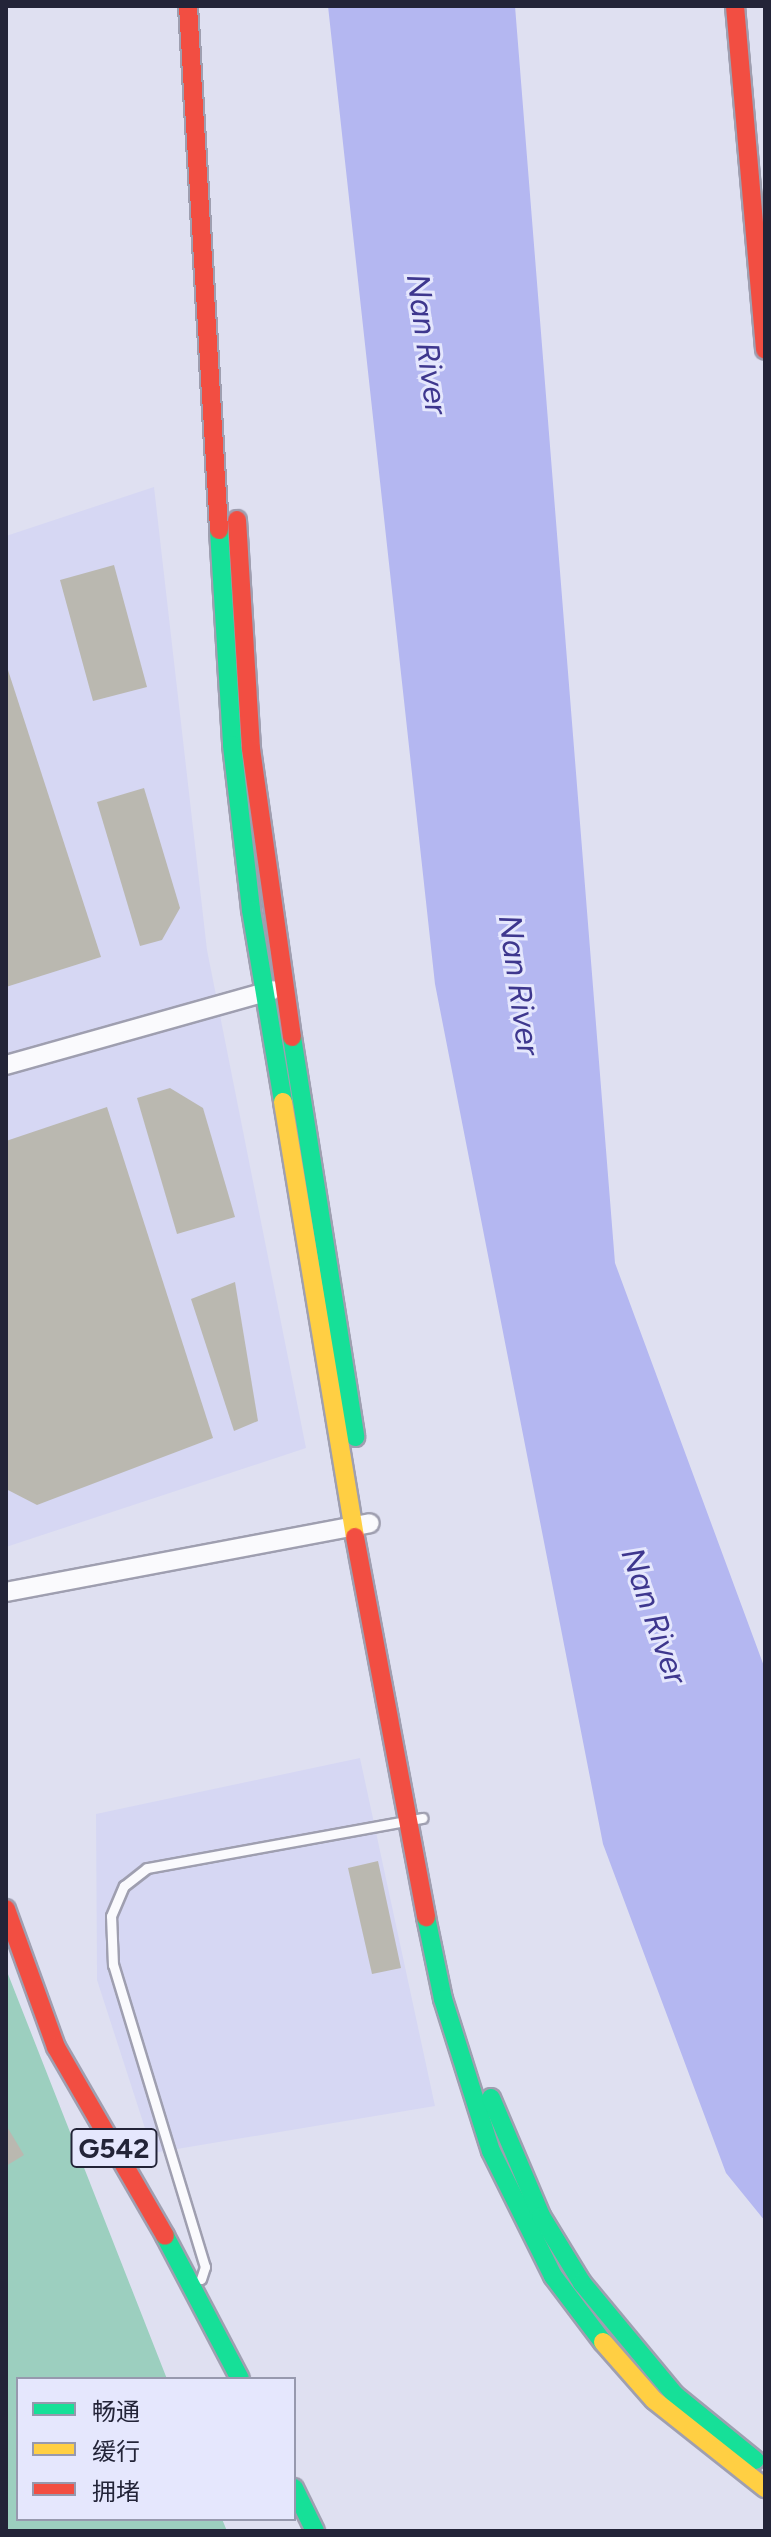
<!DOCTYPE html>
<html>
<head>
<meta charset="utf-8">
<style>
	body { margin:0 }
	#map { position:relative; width:771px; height:2537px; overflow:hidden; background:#dfe0f1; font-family:Figtree,"Noto Sans SC",sans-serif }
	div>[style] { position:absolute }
	.built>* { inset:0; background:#d6d7f3 }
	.forest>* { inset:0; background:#9ccfbf }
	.water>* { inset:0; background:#b4b7f1 }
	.building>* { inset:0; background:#bab8b0 }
	.roads { filter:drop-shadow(2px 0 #9f9fb0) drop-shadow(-2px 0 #9f9fb0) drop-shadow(0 2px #9f9fb0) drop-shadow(0 -2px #9f9fb0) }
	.lane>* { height:9px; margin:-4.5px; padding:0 4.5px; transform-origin:4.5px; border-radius:4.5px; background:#fafafd }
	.street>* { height:18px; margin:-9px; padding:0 9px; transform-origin:9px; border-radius:9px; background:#fafafd }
	.fast>* { height:18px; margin:-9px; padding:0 9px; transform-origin:9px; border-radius:9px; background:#16e098 }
	.slow>* { height:18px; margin:-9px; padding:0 9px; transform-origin:9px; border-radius:9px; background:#ffcf43 }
	.jam>* { height:18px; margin:-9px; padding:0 9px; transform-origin:9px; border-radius:9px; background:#f24e42 }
	span { translate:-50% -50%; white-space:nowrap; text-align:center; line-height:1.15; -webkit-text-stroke:6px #e5e7fd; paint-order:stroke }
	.shield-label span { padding:2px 6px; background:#e5e7fd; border:2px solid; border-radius:6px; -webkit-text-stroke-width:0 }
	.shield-label { font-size:28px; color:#232438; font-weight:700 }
	.water-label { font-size:32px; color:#3e378e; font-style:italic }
	.frame { position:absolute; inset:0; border:8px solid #232438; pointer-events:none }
	.legend { position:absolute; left:16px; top:2377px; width:280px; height:144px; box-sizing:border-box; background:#e5e7fd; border:2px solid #9799ae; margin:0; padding:10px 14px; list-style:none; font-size:24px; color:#232438 }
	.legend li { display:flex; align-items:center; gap:16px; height:40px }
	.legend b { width:40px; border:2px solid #9799ae }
</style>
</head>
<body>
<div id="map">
	<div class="built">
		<div style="clip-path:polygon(154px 487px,207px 950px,306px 1448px,6px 1547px,6px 536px)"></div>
		<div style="clip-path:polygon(360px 1758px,435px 2106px,153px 2153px,97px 1980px,96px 1814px)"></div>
	</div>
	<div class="forest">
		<div style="clip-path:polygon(6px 1969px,167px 2379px,18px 2379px,18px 2519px,222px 2519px,227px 2531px,6px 2531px)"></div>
	</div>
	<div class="water">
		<div style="clip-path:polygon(328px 6px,515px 6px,615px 1263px,765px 1669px,765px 2221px,726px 2173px,603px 1844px,435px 984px)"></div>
	</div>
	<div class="building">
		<div style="clip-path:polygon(114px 565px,147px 687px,93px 701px,60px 580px)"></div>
		<div style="clip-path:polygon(7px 667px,101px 957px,6px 987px,6px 668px)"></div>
		<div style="clip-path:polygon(144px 788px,180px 908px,162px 940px,140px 946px,97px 802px)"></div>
		<div style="clip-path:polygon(170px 1088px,203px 1108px,235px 1217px,177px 1234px,137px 1098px)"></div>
		<div style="clip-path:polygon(107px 1107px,213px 1438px,37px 1505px,6px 1489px,6px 1141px)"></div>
		<div style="clip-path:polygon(235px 1282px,258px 1421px,234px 1431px,191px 1299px)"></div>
		<div style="clip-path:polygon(378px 1861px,401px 1968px,372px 1974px,348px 1868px)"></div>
		<div style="clip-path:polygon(6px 2125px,24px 2155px,6px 2166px)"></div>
	</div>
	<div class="roads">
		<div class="lane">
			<div style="left:201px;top:2279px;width:13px;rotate:-72deg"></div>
			<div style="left:205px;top:2267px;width:316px;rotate:-106.9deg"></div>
			<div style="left:113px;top:1965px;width:49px;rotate:-92.3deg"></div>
			<div style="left:111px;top:1916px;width:33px;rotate:-67deg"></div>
			<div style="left:124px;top:1886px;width:29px;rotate:-38deg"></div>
			<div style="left:147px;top:1868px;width:280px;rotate:-10.3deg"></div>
		</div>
		<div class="street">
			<div style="left:6px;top:1065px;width:277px;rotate:-15.7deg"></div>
			<div style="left:6px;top:1592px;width:370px;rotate:-10.7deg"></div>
		</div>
		<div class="fast">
			<div style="left:219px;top:530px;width:215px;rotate:86.5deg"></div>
			<div style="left:232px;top:745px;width:166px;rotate:83.4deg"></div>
			<div style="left:251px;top:910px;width:195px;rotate:80.5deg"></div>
			<div style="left:292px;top:1037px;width:405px;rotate:81deg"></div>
			<div style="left:426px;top:1917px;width:84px;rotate:78.3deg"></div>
			<div style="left:443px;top:1999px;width:159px;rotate:72.5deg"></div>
			<div style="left:491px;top:2151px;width:140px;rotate:63.6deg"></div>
			<div style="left:553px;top:2276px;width:83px;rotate:52.9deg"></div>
			<div style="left:491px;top:2098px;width:128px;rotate:67deg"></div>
			<div style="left:541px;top:2216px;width:79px;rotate:58.5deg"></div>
			<div style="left:582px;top:2283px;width:146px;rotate:50.3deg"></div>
			<div style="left:675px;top:2395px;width:103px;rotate:39.1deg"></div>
			<div style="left:165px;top:2236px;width:161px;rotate:62.3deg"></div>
			<div style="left:294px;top:2488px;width:48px;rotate:64deg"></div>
		</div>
		<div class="slow">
			<div style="left:283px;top:1102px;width:441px;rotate:80.6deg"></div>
			<div style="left:603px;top:2342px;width:77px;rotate:48.7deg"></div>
			<div style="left:654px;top:2400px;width:142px;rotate:38.4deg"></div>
		</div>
		<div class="jam">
			<div style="left:188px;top:6px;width:525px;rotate:86.61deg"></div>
			<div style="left:735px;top:6px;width:345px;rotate:85deg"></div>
			<div style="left:237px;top:520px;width:229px;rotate:86.5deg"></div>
			<div style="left:251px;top:749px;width:291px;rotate:81.9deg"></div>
			<div style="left:355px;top:1537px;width:387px;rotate:79.4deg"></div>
			<div style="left:6px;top:1909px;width:147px;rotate:70.1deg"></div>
			<div style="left:56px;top:2047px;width:218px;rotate:60deg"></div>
		</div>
	</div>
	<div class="shield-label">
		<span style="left:114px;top:2148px">G542</span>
	</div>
	<div class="water-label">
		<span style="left:427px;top:344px;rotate:82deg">Nan River</span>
		<span style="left:519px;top:985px;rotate:82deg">Nan River</span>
		<span style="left:654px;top:1616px;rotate:71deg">Nan River</span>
	</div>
	<div class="frame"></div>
	<ul class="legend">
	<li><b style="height:10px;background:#16e098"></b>畅通</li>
	<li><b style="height:10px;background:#ffcf43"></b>缓行</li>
	<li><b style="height:10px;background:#f24e42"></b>拥堵</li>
	</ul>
</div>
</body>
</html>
